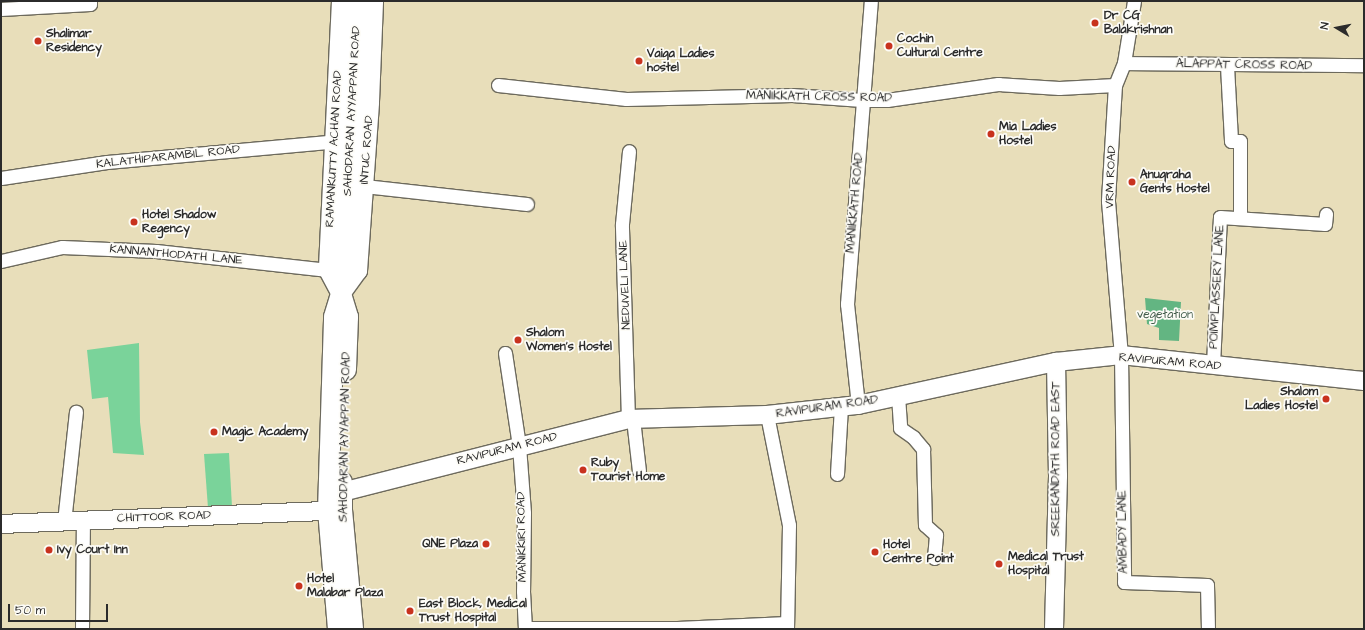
<!DOCTYPE html>
<html>
<head>
<meta charset="utf-8">
<style>
	body { margin:0 }
	#map { position:relative; width:1365px; height:630px; overflow:hidden; background:#e8deba; font-family:"Architects Daughter",sans-serif }
	div>[style] { position:absolute }
	.green>* { inset:0; background:#7ad39a }
	.forest>* { inset:0; background:#63b582 }
	.roads { filter:drop-shadow(1px 0 #6d6a5d) drop-shadow(-1px 0 #6d6a5d) drop-shadow(0 1px #6d6a5d) drop-shadow(0 -1px #6d6a5d) }
	.street>* { height:13px; margin:-6.5px; padding:0 6.5px; transform-origin:6.5px; border-radius:6.5px; background:#fff }
	.secondary>* { height:18px; margin:-9px; padding:0 9px; transform-origin:9px; border-radius:9px; background:#fff }
	.primary>* { height:20px; margin:-10px; padding:0 10px; transform-origin:10px; border-radius:10px; background:#fff }
	.dots>* { width:11px; height:11px; translate:-50% -50%; box-sizing:border-box; border:2px solid #fdfcf7; border-radius:50% }
	span { translate:-50% -50%; white-space:nowrap; text-align:center; line-height:1.15; -webkit-text-stroke:3.5px #fdfcf7; paint-order:stroke }
	.poi-label { font-size:12px; color:#2b2b2b; font-weight:700 }
	.left { translate:0 -50%; text-align:left }
	.right { translate:-100% -50%; text-align:right }
	.street-label { font-size:12px; color:#2b2b2b }
	.park-label { font-size:12px; color:#435d4c }
	.frame { position:absolute; inset:0; border:2px solid #2b2b2b; pointer-events:none }
	.north { position:absolute; left:1317px; top:8px; width:40px; height:40px; -webkit-text-stroke:3px #fdfcf7; paint-order:stroke; rotate:280deg; font-size:11px; font-weight:700; line-height:16px; text-align:center; color:#2b2b2b }
	.north::after { content:''; display:block; margin:auto; width:14px; height:18px; background:#2b2b2b; clip-path:polygon(50% 0,100% 100%,50% 72%,0 100%) }
	.scale { position:absolute; left:8px; top:604px; width:100px; height:18px; box-sizing:border-box; border:2px solid #2b2b2b; border-top:0; padding-left:5px; font-size:12px; line-height:14px; white-space:nowrap; color:#2b2b2b; -webkit-text-stroke:3px #fdfcf7; paint-order:stroke }
</style>
</head>
<body>
<div id="map">
	<div class="green">
		<div style="clip-path:polygon(139px 343px,140px 422px,144px 455px,113px 453px,108px 397px,92px 399px,87px 350px)"></div>
		<div style="clip-path:polygon(229px 453px,232px 507px,208px 508px,204px 454px)"></div>
	</div>
	<div class="forest">
		<div style="clip-path:polygon(1145px 298px,1181px 302px,1179px 341px,1159px 340px,1159px 328px,1147px 324px)"></div>
	</div>
	<div class="roads">
		<div class="street">
			<div style="left:1134px;top:1px;width:63px;rotate:99.2deg"></div>
			<div style="left:1124px;top:63px;width:24px;rotate:112deg"></div>
			<div style="left:1115px;top:85px;width:116px;rotate:93.5deg"></div>
			<div style="left:1108px;top:201px;width:155px;rotate:85.2deg"></div>
			<div style="left:1121px;top:355px;width:227px;rotate:89.2deg"></div>
			<div style="left:1124px;top:582px;width:83px;rotate:2.1deg"></div>
			<div style="left:1207px;top:585px;width:44px;rotate:88.7deg"></div>
			<div style="left:1px;top:9px;width:89px;rotate:-3.2deg"></div>
			<div style="left:90px;top:4px;width:3px;rotate:-90deg"></div>
			<div style="left:1124px;top:63px;width:240px;rotate:0.5deg"></div>
			<div style="left:1227px;top:66px;width:75px;rotate:86.9deg"></div>
			<div style="left:1231px;top:141px;width:9px"></div>
			<div style="left:1240px;top:141px;width:77px;rotate:90deg"></div>
			<div style="left:498px;top:85px;width:129px;rotate:6.2deg"></div>
			<div style="left:626px;top:99px;width:166px;rotate:-1.4deg"></div>
			<div style="left:792px;top:95px;width:70px;rotate:4.1deg"></div>
			<div style="left:862px;top:100px;width:25px"></div>
			<div style="left:887px;top:100px;width:112px;rotate:-8.2deg"></div>
			<div style="left:998px;top:84px;width:61px;rotate:3.8deg"></div>
			<div style="left:1059px;top:88px;width:56px;rotate:-3.1deg"></div>
			<div style="left:1px;top:178px;width:107px;rotate:-8.6deg"></div>
			<div style="left:107px;top:162px;width:230px;rotate:-5.2deg"></div>
			<div style="left:364px;top:186px;width:164px;rotate:6.3deg"></div>
			<div style="left:1px;top:261px;width:63px;rotate:-12.9deg"></div>
			<div style="left:62px;top:247px;width:94px;rotate:2.4deg"></div>
			<div style="left:156px;top:251px;width:173px;rotate:6.3deg"></div>
			<div style="left:505px;top:353px;width:94px;rotate:81.4deg"></div>
			<div style="left:519px;top:446px;width:67px;rotate:85.7deg"></div>
			<div style="left:524px;top:513px;width:78px;rotate:90.7deg"></div>
			<div style="left:523px;top:591px;width:38px;rotate:87deg"></div>
			<div style="left:1213px;top:365px;width:148px;rotate:-87.3deg"></div>
			<div style="left:1220px;top:217px;width:105px;rotate:3.8deg"></div>
			<div style="left:1325px;top:224px;width:10px;rotate:-84deg"></div>
			<div style="left:898px;top:396px;width:32px;rotate:86deg"></div>
			<div style="left:900px;top:428px;width:16px;rotate:35deg"></div>
			<div style="left:913px;top:437px;width:16px;rotate:50deg"></div>
			<div style="left:923px;top:449px;width:76px;rotate:88.5deg"></div>
			<div style="left:925px;top:525px;width:15px;rotate:42deg"></div>
			<div style="left:936px;top:535px;width:23px;rotate:95deg"></div>
			<div style="left:858px;top:405px;width:102px;rotate:-96.2deg"></div>
			<div style="left:847px;top:304px;width:304px;rotate:-85.5deg"></div>
			<div style="left:767px;top:415px;width:112px;rotate:78.7deg"></div>
			<div style="left:789px;top:525px;width:104px;rotate:91.1deg"></div>
			<div style="left:628px;top:419px;width:195px;rotate:-91.8deg"></div>
			<div style="left:622px;top:224px;width:73px;rotate:-84.5deg"></div>
			<div style="left:633px;top:419px;width:52px;rotate:83.4deg"></div>
			<div style="left:837px;top:474px;width:67px;rotate:-86.6deg"></div>
			<div style="left:64px;top:522px;width:111px;rotate:-83.8deg"></div>
			<div style="left:525px;top:628px;width:152px"></div>
			<div style="left:677px;top:628px;width:110px;rotate:-2.6deg"></div>
			<div style="left:82px;top:629px;width:109px;rotate:-89.5deg"></div>
		</div>
		<div class="secondary">
			<div style="left:341px;top:1px;width:269px;rotate:92.8deg"></div>
			<div style="left:328px;top:270px;width:27px;rotate:62deg"></div>
			<div style="left:341px;top:294px;width:29px;rotate:-54deg"></div>
			<div style="left:358px;top:271px;width:169px;rotate:-85.9deg"></div>
			<div style="left:370px;top:102px;width:101px;rotate:-87.7deg"></div>
			<div style="left:342px;top:492px;width:295px;rotate:-14.3deg"></div>
			<div style="left:628px;top:419px;width:139px;rotate:-1.6deg"></div>
			<div style="left:767px;top:415px;width:92px;rotate:-6.3deg"></div>
			<div style="left:858px;top:405px;width:203px;rotate:-12.3deg"></div>
			<div style="left:1056px;top:362px;width:65px;rotate:-6.1deg"></div>
			<div style="left:1121px;top:355px;width:244px;rotate:6.1deg"></div>
			<div style="left:1px;top:524px;width:327px;rotate:-2.3deg"></div>
			<div style="left:1054px;top:629px;width:153px;rotate:-88.5deg"></div>
			<div style="left:1058px;top:476px;width:114px;rotate:-91deg"></div>
		</div>
		<div class="primary">
			<div style="left:341px;top:294px;width:24px;rotate:73deg"></div>
			<div style="left:348px;top:317px;width:53px;rotate:92.2deg"></div>
			<div style="left:342px;top:482px;width:28px;rotate:90deg"></div>
			<div style="left:342px;top:510px;width:120px;rotate:84.7deg"></div>
			<div style="left:338px;top:629px;width:118px;rotate:-94.8deg"></div>
			<div style="left:328px;top:511px;width:194px;rotate:-88.2deg"></div>
			<div style="left:334px;top:317px;width:24px;rotate:-73deg"></div>
			<div style="left:341px;top:294px;width:293px;rotate:-86.7deg"></div>
		</div>
	</div>
	<div class="dots">
		<div style="left:1095px;top:23px;background:#c8321e"></div>
		<div style="left:38px;top:41px;background:#c8321e"></div>
		<div style="left:889px;top:46px;background:#c8321e"></div>
		<div style="left:639px;top:61px;background:#c8321e"></div>
		<div style="left:991px;top:134px;background:#c8321e"></div>
		<div style="left:1132px;top:182px;background:#c8321e"></div>
		<div style="left:134px;top:222px;background:#c8321e"></div>
		<div style="left:518px;top:340px;background:#c8321e"></div>
		<div style="left:1326px;top:399px;background:#c8321e"></div>
		<div style="left:214px;top:432px;background:#c8321e"></div>
		<div style="left:583px;top:470px;background:#c8321e"></div>
		<div style="left:486px;top:544px;background:#c8321e"></div>
		<div style="left:49px;top:550px;background:#c8321e"></div>
		<div style="left:875px;top:552px;background:#c8321e"></div>
		<div style="left:999px;top:564px;background:#c8321e"></div>
		<div style="left:299px;top:586px;background:#c8321e"></div>
		<div style="left:410px;top:611px;background:#c8321e"></div>
	</div>
	<div class="poi-label">
		<span class="left" style="left:1104px;top:23px">Dr CG<br>Balakrishnan</span>
		<span class="left" style="left:46px;top:41px">Shalimar<br>Residency</span>
		<span class="left" style="left:897px;top:46px">Cochin<br>Cultural Centre</span>
		<span class="left" style="left:647px;top:61px">Vaiga Ladies<br>hostel</span>
		<span class="left" style="left:999px;top:134px">Mia Ladies<br>Hostel</span>
		<span class="left" style="left:1140px;top:182px">Anugraha<br>Gents Hostel</span>
		<span class="left" style="left:142px;top:222px">Hotel Shadow<br>Regency</span>
		<span class="left" style="left:526px;top:340px">Shalom<br>Women's Hostel</span>
		<span class="right" style="left:1318px;top:399px">Shalom<br>Ladies Hostel</span>
		<span class="left" style="left:222px;top:432px">Magic Academy</span>
		<span class="left" style="left:591px;top:470px">Ruby<br>Tourist Home</span>
		<span class="right" style="left:478px;top:544px">QNE Plaza</span>
		<span class="left" style="left:883px;top:552px">Hotel<br>Centre Point</span>
		<span class="left" style="left:57px;top:550px">Ivy Court Inn</span>
		<span class="left" style="left:1008px;top:564px">Medical Trust<br>Hospital</span>
		<span class="left" style="left:307px;top:586px">Hotel<br>Malabar Plaza</span>
		<span class="left" style="left:419px;top:611px">East Block, Medical<br>Trust Hospital</span>
	</div>
	<div class="street-label">
		<span style="left:1244px;top:65px;rotate:1deg">ALAPPAT CROSS ROAD</span>
		<span style="left:819px;top:97px;rotate:1deg">MANIKKATH CROSS ROAD</span>
		<span style="left:352px;top:111px;rotate:-87deg">SAHODARAN AYYAPPAN ROAD</span>
		<span style="left:334px;top:149px;rotate:-87deg">RAMANKUTTY ACHAN ROAD</span>
		<span style="left:367px;top:150px;rotate:-86deg">INTUC ROAD</span>
		<span style="left:168px;top:157px;rotate:-6deg">KALATHIPARAMBIL ROAD</span>
		<span style="left:1111px;top:177px;rotate:-88deg">VRM ROAD</span>
		<span style="left:855px;top:203px;rotate:-85deg">MANIKKATH ROAD</span>
		<span style="left:176px;top:255px;rotate:5deg">KANNANTHODATH LANE</span>
		<span style="left:625px;top:285px;rotate:-92deg">NEDUVELI LANE</span>
		<span style="left:1217px;top:287px;rotate:-87deg">POIMPLASSERY LANE</span>
		<span style="left:1170px;top:362px;rotate:5deg">RAVIPURAM ROAD</span>
		<span style="left:827px;top:407px;rotate:-8deg">RAVIPURAM ROAD</span>
		<span style="left:345px;top:437px;rotate:-89deg">SAHODARAN AYYAPPAN ROAD</span>
		<span style="left:507px;top:449px;rotate:-14deg">RAVIPURAM ROAD</span>
		<span style="left:1056px;top:459px;rotate:-90deg">SREEKANDATH ROAD EAST</span>
		<span style="left:164px;top:517px;rotate:-2deg">CHITTOOR ROAD</span>
		<span style="left:1123px;top:532px;rotate:-91deg">AMBADY LANE</span>
		<span style="left:522px;top:537px;rotate:-91deg">MANIKKIRI ROAD</span>
	</div>
	<div class="park-label">
		<span style="left:1165px;top:315px">vegetation</span>
	</div>
	<div class="frame"></div>
	<div class="north">N</div>
	<div class="scale">50 m</div>
</div>
</body>
</html>
